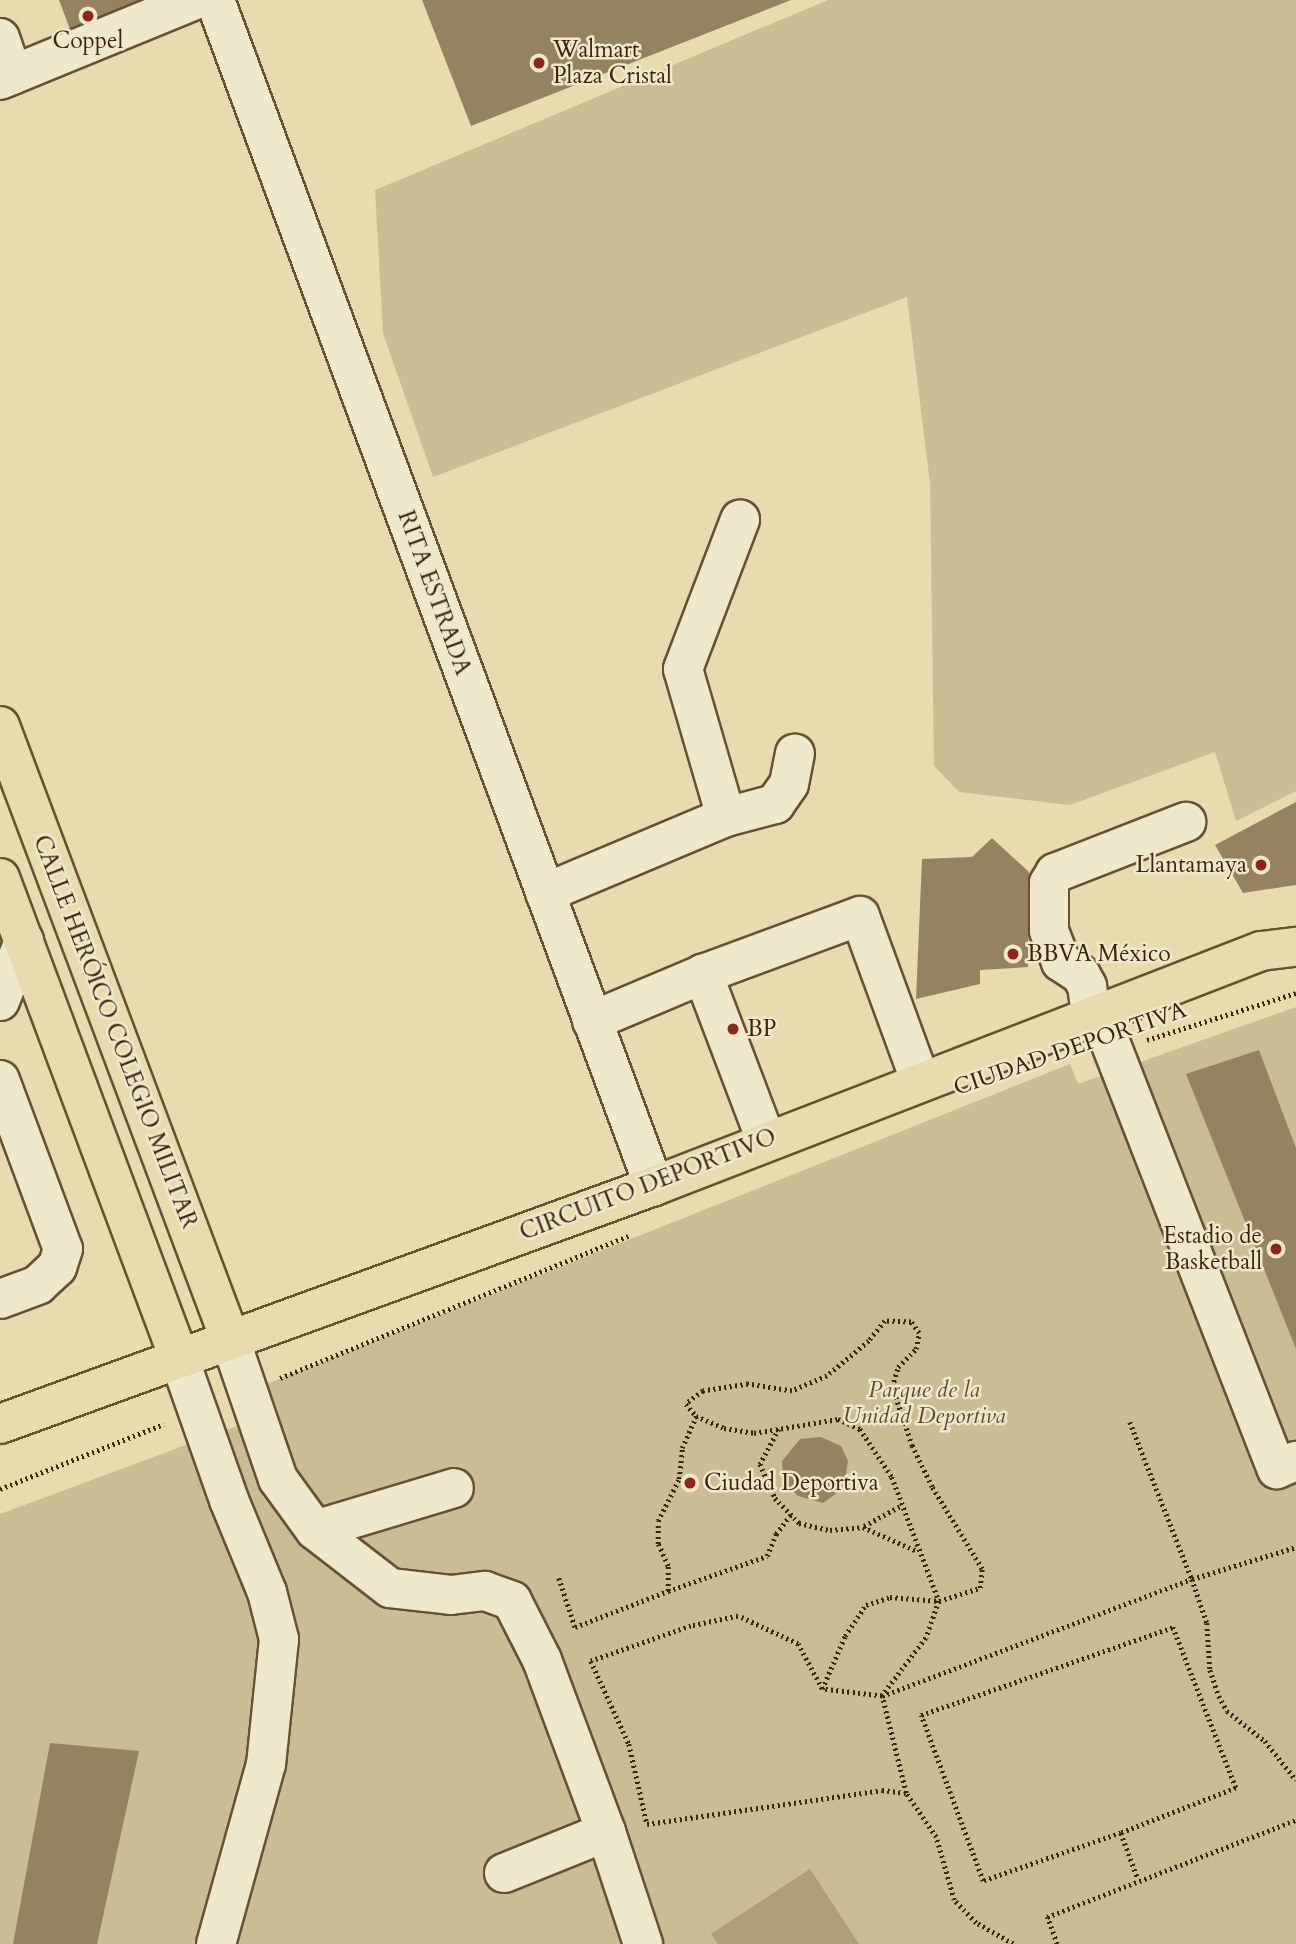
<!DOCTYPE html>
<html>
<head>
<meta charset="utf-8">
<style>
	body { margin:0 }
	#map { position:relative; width:1296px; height:1944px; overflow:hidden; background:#e8dcaf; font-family:Cardo,serif }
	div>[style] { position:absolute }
	.green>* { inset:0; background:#cbbd93 }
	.water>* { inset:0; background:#ae9d77 }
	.building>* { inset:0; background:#958360 }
	.path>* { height:4.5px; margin-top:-2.25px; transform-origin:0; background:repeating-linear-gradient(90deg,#3c230a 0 2px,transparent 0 5.5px) }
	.roads { filter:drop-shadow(2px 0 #675133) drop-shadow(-2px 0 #675133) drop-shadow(0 2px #675133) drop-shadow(0 -2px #675133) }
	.minor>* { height:38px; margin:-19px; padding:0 19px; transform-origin:19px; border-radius:19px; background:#f0e8cb }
	.major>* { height:38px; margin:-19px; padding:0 19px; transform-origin:19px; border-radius:19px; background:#e8dcaf }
	.dots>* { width:19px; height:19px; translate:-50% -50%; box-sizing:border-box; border:4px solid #f0e8cb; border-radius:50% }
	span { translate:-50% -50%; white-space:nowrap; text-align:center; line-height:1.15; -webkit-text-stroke:5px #f0e8cb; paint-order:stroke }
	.poi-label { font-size:23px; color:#3c230a }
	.left { translate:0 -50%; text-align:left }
	.right { translate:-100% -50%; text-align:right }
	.street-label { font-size:23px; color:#3c230a }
	.park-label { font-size:23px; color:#604a2c; font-style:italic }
</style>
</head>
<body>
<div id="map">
	<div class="green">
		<div style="clip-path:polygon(828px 0,1296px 0,1296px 791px,1236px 821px,1215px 752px,1070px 805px,959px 792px,934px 766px,930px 484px,907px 297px,433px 477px,383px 333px,375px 190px)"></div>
		<div style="clip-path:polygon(1296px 1007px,1296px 1944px,0 1944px,0 1514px,259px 1418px,249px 1391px,1070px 1064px,1078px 1084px)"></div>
	</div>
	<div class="water">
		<div style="clip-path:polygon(810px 1869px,859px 1944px,718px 1944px,711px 1934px)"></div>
	</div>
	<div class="building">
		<div style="clip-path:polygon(59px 0,152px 0,71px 32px)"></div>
		<div style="clip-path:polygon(422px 0,791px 0,471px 126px)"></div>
		<div style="clip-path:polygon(1296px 802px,1296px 885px,1243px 893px,1215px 845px)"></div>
		<div style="clip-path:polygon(992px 838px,1029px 872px,1028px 967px,980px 970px,980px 984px,916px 999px,922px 859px,972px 857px)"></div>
		<div style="clip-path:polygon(1259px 1050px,1296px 1148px,1296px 1349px,1186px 1074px)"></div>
		<div style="clip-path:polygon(821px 1437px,841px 1446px,848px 1461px,844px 1488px,823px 1503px,798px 1496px,783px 1481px,782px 1461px,800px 1439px)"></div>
		<div style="clip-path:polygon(50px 1743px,139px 1751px,97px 1944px,13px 1944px)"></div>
	</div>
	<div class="path">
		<div style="left:1147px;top:1040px;width:156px;rotate:-17.5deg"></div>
		<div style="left:280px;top:1378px;width:379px;rotate:-22.2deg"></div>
		<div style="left:1130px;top:1422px;width:169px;rotate:68.5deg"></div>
		<div style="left:1192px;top:1579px;width:46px;rotate:71.2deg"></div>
		<div style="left:1207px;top:1623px;width:47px;rotate:86.3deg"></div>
		<div style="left:1210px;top:1670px;width:28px;rotate:71deg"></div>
		<div style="left:1219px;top:1696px;width:17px;rotate:62deg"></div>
		<div style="left:1227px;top:1711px;width:48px;rotate:38.3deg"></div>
		<div style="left:1265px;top:1741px;width:50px;rotate:51.5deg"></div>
		<div style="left:779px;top:1429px;width:40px;rotate:118deg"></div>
		<div style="left:760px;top:1464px;width:37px;rotate:66deg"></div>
		<div style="left:775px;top:1498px;width:35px;rotate:46deg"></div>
		<div style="left:799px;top:1523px;width:32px;rotate:13deg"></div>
		<div style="left:830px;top:1530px;width:33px;rotate:-5deg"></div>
		<div style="left:863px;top:1527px;width:59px;rotate:24deg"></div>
		<div style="left:0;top:1489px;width:176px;rotate:-21.6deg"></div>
		<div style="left:864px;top:1526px;width:43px;rotate:-28.9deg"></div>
		<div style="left:559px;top:1578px;width:52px;rotate:71.9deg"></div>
		<div style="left:575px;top:1627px;width:100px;rotate:-21.2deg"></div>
		<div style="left:668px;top:1591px;width:25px;rotate:-90deg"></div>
		<div style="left:668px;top:1566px;width:24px;rotate:-114deg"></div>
		<div style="left:658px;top:1544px;width:23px;rotate:-90deg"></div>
		<div style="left:658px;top:1521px;width:47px;rotate:-63.4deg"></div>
		<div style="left:679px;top:1479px;width:31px;rotate:-84deg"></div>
		<div style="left:682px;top:1448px;width:35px;rotate:-66deg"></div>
		<div style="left:668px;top:1591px;width:105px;rotate:-19.5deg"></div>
		<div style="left:767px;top:1556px;width:24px;rotate:-68deg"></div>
		<div style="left:776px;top:1534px;width:25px;rotate:-53deg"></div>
		<div style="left:1173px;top:1627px;width:173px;rotate:68.6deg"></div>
		<div style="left:1236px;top:1788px;width:123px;rotate:158.6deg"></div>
		<div style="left:1121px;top:1833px;width:146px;rotate:160.8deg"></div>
		<div style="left:983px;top:1881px;width:177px;rotate:-110.5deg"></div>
		<div style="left:921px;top:1715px;width:267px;rotate:-19.2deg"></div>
		<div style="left:822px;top:1689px;width:58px;rotate:-66.5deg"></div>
		<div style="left:845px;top:1636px;width:37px;rotate:-56deg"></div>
		<div style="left:866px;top:1605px;width:25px;rotate:-18deg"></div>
		<div style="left:890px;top:1597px;width:49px;rotate:4.7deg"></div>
		<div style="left:939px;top:1601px;width:43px;rotate:-17.6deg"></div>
		<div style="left:980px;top:1588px;width:19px;rotate:-84deg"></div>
		<div style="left:982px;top:1569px;width:96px;rotate:-121.4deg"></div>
		<div style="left:932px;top:1487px;width:46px;rotate:-116deg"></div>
		<div style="left:912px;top:1446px;width:62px;rotate:-108.7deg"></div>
		<div style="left:892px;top:1387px;width:21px;rotate:-73deg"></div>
		<div style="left:898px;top:1367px;width:25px;rotate:-45deg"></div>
		<div style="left:916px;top:1349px;width:16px;rotate:-79deg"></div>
		<div style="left:919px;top:1333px;width:14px;rotate:-126deg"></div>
		<div style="left:911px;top:1322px;width:26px;rotate:-178deg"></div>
		<div style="left:885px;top:1321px;width:26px;rotate:129deg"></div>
		<div style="left:869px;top:1341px;width:55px;rotate:140.2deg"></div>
		<div style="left:827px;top:1376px;width:38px;rotate:157deg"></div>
		<div style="left:792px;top:1391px;width:45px;rotate:-171deg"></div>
		<div style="left:748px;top:1384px;width:46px;rotate:171.2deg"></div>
		<div style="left:703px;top:1391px;width:21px;rotate:143deg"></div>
		<div style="left:686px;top:1404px;width:16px;rotate:50deg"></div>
		<div style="left:696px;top:1416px;width:30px;rotate:23deg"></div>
		<div style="left:724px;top:1428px;width:30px;rotate:9deg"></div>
		<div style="left:754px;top:1433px;width:85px;rotate:-9.5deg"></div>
		<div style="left:838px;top:1419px;width:24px;rotate:24deg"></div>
		<div style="left:860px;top:1429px;width:58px;rotate:56.3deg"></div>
		<div style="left:892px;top:1477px;width:133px;rotate:69.2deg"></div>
		<div style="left:939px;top:1601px;width:39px;rotate:109deg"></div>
		<div style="left:926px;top:1638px;width:73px;rotate:127.2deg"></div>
		<div style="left:882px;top:1696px;width:60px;rotate:-173.3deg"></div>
		<div style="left:822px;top:1689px;width:51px;rotate:-118.1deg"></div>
		<div style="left:798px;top:1644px;width:66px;rotate:-155deg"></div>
		<div style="left:738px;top:1616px;width:48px;rotate:168deg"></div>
		<div style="left:691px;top:1626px;width:106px;rotate:160.7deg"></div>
		<div style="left:591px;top:1661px;width:91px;rotate:65.4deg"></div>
		<div style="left:629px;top:1744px;width:82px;rotate:77.3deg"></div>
		<div style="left:647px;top:1824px;width:237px;rotate:-8.2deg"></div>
		<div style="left:882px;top:1790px;width:24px;rotate:7deg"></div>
		<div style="left:1121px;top:1833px;width:49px;rotate:69.7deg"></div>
		<div style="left:1013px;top:1944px;width:43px;rotate:-150.4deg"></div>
		<div style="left:976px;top:1923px;width:32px;rotate:-134deg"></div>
		<div style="left:954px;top:1900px;width:66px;rotate:-105.9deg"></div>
		<div style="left:936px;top:1837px;width:53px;rotate:-124.3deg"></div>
		<div style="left:906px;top:1793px;width:100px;rotate:-103.9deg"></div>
		<div style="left:882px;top:1696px;width:331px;rotate:-20.7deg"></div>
		<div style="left:1192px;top:1579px;width:109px;rotate:-17.1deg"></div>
		<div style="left:1057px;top:1944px;width:29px;rotate:-110deg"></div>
		<div style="left:1047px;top:1917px;width:267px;rotate:-21.3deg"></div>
	</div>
	<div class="roads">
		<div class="minor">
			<div style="left:215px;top:0;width:1265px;rotate:69.69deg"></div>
			<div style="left:0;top:38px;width:39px;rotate:71deg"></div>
			<div style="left:0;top:80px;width:211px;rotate:-22.3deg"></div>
			<div style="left:726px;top:817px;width:154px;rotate:-106.2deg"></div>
			<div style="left:683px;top:669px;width:160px;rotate:-69.1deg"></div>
			<div style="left:545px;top:893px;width:196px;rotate:-22.8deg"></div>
			<div style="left:726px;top:817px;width:51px;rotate:-14.9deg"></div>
			<div style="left:775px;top:804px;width:24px;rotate:-55deg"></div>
			<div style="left:789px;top:784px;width:31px;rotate:-79deg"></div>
			<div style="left:0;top:1001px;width:65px;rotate:-68.2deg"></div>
			<div style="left:1098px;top:1011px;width:492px;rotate:68.7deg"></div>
			<div style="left:1277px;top:1469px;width:21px;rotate:-23deg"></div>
			<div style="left:1091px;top:1014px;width:28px;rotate:-98deg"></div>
			<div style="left:1087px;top:986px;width:13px;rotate:-119deg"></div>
			<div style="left:1081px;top:975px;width:24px;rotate:-147deg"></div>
			<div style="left:1061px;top:962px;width:33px;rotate:-111deg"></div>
			<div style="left:1049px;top:931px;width:48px;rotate:-90deg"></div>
			<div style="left:1049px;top:883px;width:12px;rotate:-59deg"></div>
			<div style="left:1055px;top:873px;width:141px;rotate:-21.3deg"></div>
			<div style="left:592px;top:1021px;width:121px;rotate:-22.9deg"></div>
			<div style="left:0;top:1080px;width:180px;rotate:69.6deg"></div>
			<div style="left:63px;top:1249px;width:19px;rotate:108deg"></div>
			<div style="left:57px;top:1267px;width:26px;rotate:137deg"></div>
			<div style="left:38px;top:1285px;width:40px;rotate:159.8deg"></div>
			<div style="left:766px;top:1140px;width:178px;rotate:-110.8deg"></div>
			<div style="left:703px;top:974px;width:167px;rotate:-20.3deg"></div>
			<div style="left:860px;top:916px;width:175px;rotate:69.9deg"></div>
			<div style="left:230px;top:1339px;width:148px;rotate:71.1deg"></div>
			<div style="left:278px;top:1479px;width:63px;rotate:54deg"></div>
			<div style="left:315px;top:1530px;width:95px;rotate:37.7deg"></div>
			<div style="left:390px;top:1588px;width:61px;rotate:6.5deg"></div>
			<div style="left:451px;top:1595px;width:34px;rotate:-7deg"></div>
			<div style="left:485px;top:1591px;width:29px;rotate:20deg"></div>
			<div style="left:512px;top:1601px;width:66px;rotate:63deg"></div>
			<div style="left:542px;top:1660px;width:184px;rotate:69.6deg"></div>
			<div style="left:606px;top:1832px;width:110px;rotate:158.1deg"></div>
			<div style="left:179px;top:1358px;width:151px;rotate:70.6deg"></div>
			<div style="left:229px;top:1500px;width:100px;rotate:67.6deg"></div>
			<div style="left:267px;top:1592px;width:49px;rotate:75.7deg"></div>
			<div style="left:279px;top:1639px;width:126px;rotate:95.9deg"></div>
			<div style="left:266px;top:1764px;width:187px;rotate:105.5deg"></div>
			<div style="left:315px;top:1530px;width:145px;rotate:-16.8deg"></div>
			<div style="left:606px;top:1832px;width:118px;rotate:71.7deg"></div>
		</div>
		<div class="major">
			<div style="left:0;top:726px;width:655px;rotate:69.43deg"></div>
			<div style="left:0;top:878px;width:512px;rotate:69.55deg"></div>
			<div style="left:0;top:1424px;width:696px;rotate:-20deg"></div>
			<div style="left:654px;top:1186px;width:651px;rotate:-21.16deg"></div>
			<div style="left:1261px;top:951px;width:35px;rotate:-7deg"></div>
		</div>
	</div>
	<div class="dots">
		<div style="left:88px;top:16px;background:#8f2418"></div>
		<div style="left:539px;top:63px;background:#8f2418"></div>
		<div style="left:1261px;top:865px;background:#8f2418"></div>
		<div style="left:1013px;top:954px;background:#8f2418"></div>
		<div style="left:733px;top:1029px;background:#8f2418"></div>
		<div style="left:1276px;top:1249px;background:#8f2418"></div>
		<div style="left:690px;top:1483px;background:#8f2418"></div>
	</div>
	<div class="poi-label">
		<span style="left:88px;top:41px">Coppel</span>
		<span class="left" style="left:553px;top:63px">Walmart<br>Plaza Cristal</span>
		<span class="right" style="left:1247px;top:865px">Llantamaya</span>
		<span class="left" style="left:1027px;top:954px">BBVA México</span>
		<span class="left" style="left:747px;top:1029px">BP</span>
		<span class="right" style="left:1262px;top:1249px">Estadio de<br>Basketball</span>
		<span class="left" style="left:704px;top:1483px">Ciudad Deportiva</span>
	</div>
	<div class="street-label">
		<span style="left:434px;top:593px;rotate:70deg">RITA ESTRADA</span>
		<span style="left:115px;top:1032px;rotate:69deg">CALLE HERÓICO COLEGIO MILITAR</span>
		<span style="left:1070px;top:1049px;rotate:-19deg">CIUDAD DEPORTIVA</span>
		<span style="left:648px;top:1185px;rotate:-21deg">CIRCUITO DEPORTIVO</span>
	</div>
	<div class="park-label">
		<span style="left:924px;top:1403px">Parque de la<br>Unidad Deportiva</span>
	</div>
</div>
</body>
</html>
